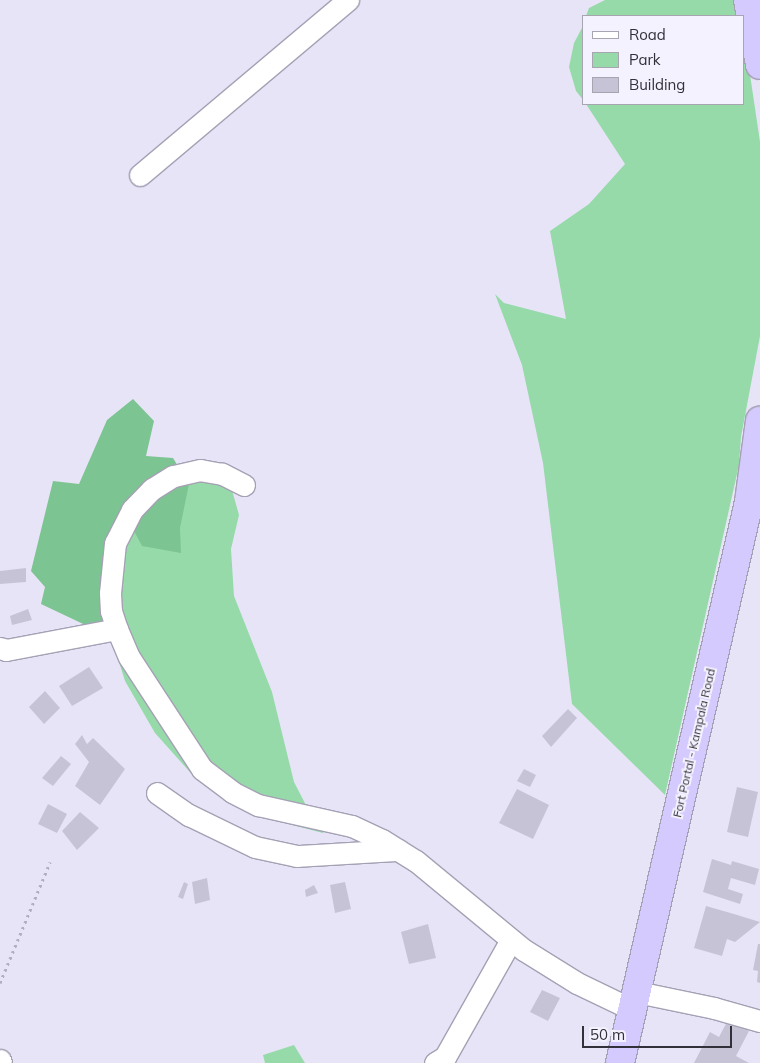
<!DOCTYPE html>
<html>
<head>
<meta charset="utf-8">
<style>
	body { margin:0 }
	#map { position:relative; width:760px; height:1063px; overflow:hidden; background:#e8e4f8; font-family:Mulish,sans-serif }
	div>[style] { position:absolute }
	.green>* { inset:0; background:#96daa9 }
	.forest>* { inset:0; background:#7cc491 }
	.building>* { inset:0; background:#c7c3d7 }
	.path>* { height:3px; margin-top:-1.5px; transform-origin:0; background:repeating-linear-gradient(90deg,#b1aebe 0 2.5px,transparent 0 6.5px) }
	.roads { filter:drop-shadow(1px 0 #a5a1b4) drop-shadow(-1px 0 #a5a1b4) drop-shadow(0 1px #a5a1b4) drop-shadow(0 -1px #a5a1b4) }
	.street>* { height:21px; margin:-10.5px; padding:0 10.5px; transform-origin:10.5px; border-radius:10.5px; background:#fff }
	.highway>* { height:28px; margin:-14px; padding:0 14px; transform-origin:14px; border-radius:14px; background:#d5cafd }
	span { translate:-50% -50%; white-space:nowrap; text-align:center; line-height:1.15; -webkit-text-stroke:4px #f5f2ff; paint-order:stroke }
	.street-label { font-size:12px; color:#323139 }
	.legend { position:absolute; left:582px; top:15px; width:162px; height:90px; box-sizing:border-box; background:#f5f2ff; border:1px solid #a7a5b0; margin:0; padding:6px 9px; list-style:none; font-size:15px; color:#323139 }
	.legend li { display:flex; align-items:center; gap:10px; height:25px }
	.legend b { width:25px; border:1px solid #a7a5b0 }
	.scale { position:absolute; left:582px; top:1026px; width:150px; height:22px; box-sizing:border-box; border:2px solid #323139; border-top:0; padding-left:6px; font-size:15px; line-height:18px; white-space:nowrap; color:#323139; -webkit-text-stroke:4px #f5f2ff; paint-order:stroke }
</style>
</head>
<body>
<div id="map">
	<div class="green">
		<div style="clip-path:polygon(605px 0,733px 0,738px 16px,586px 16px,589px 8px)"></div>
		<div style="clip-path:polygon(584px 24px,584px 101px,576px 91px,569px 67px,574px 43px)"></div>
		<div style="clip-path:polygon(744px 34px,760px 142px,760px 336px,741px 437px,739px 465px,665px 795px,572px 704px,543px 463px,522px 365px,495px 294px,504px 303px,566px 319px,550px 231px,589px 204px,625px 164px,586px 104px,744px 104px)"></div>
		<div style="clip-path:polygon(170px 469px,230px 483px,239px 515px,231px 549px,234px 596px,272px 692px,294px 782px,308px 809px,336px 817px,323px 833px,261px 817px,197px 780px,155px 733px,125px 681px,106px 621px,123px 512px)"></div>
		<div style="clip-path:polygon(294px 1045px,305px 1063px,265px 1063px,263px 1055px)"></div>
	</div>
	<div class="forest">
		<div style="clip-path:polygon(133px 399px,154px 421px,146px 456px,173px 458px,189px 484px,180px 528px,181px 553px,142px 546px,124px 512px,106px 621px,98px 631px,41px 604px,45px 587px,31px 571px,53px 481px,79px 484px,107px 420px)"></div>
	</div>
	<div class="building">
		<div style="clip-path:polygon(26px 568px,26px 582px,0 584px,0 571px)"></div>
		<div style="clip-path:polygon(28px 609px,32px 620px,12px 625px,10px 616px)"></div>
		<div style="clip-path:polygon(89px 667px,103px 688px,72px 706px,59px 686px)"></div>
		<div style="clip-path:polygon(45px 691px,60px 708px,44px 724px,29px 707px)"></div>
		<div style="clip-path:polygon(568px 709px,577px 718px,551px 747px,542px 736px)"></div>
		<div style="clip-path:polygon(82px 735px,87px 744px,93px 738px,125px 769px,100px 805px,75px 786px,89px 762px,75px 744px)"></div>
		<div style="clip-path:polygon(61px 756px,71px 764px,53px 786px,42px 778px)"></div>
		<div style="clip-path:polygon(524px 769px,536px 775px,530px 787px,517px 781px)"></div>
		<div style="clip-path:polygon(737px 787px,758px 792px,748px 837px,727px 832px)"></div>
		<div style="clip-path:polygon(517px 789px,549px 805px,533px 839px,499px 823px)"></div>
		<div style="clip-path:polygon(48px 804px,67px 814px,57px 833px,38px 824px)"></div>
		<div style="clip-path:polygon(80px 812px,99px 828px,77px 850px,62px 831px)"></div>
		<div style="clip-path:polygon(712px 859px,731px 865px,732px 861px,759px 869px,755px 885px,731px 878px,728px 889px,743px 894px,740px 904px,703px 892px)"></div>
		<div style="clip-path:polygon(207px 878px,210px 900px,195px 904px,192px 882px)"></div>
		<div style="clip-path:polygon(184px 882px,188px 884px,183px 899px,178px 897px)"></div>
		<div style="clip-path:polygon(345px 882px,351px 909px,335px 913px,330px 885px)"></div>
		<div style="clip-path:polygon(314px 885px,318px 893px,306px 897px,305px 890px)"></div>
		<div style="clip-path:polygon(706px 906px,734px 914px,760px 922px,735px 942px,727px 939px,722px 956px,694px 948px)"></div>
		<div style="clip-path:polygon(428px 924px,436px 958px,409px 964px,401px 932px)"></div>
		<div style="clip-path:polygon(758px 944px,760px 944px,760px 983px,757px 982px,758px 971px,753px 970px)"></div>
		<div style="clip-path:polygon(542px 990px,560px 998px,548px 1021px,530px 1012px)"></div>
		<div style="clip-path:polygon(728px 1020px,749px 1031px,736px 1056px,749px 1063px,694px 1063px,710px 1032px,719px 1037px)"></div>
	</div>
	<div class="path">
		<div style="left:0;top:983px;width:131px;rotate:-67.5deg"></div>
	</div>
	<div class="roads">
		<div class="street">
			<div style="left:140px;top:175px;width:272px;rotate:-40.1deg"></div>
			<div style="left:244px;top:485px;width:25px;rotate:-153deg"></div>
			<div style="left:222px;top:474px;width:22px;rotate:-170deg"></div>
			<div style="left:200px;top:470px;width:28px;rotate:167deg"></div>
			<div style="left:173px;top:476px;width:25px;rotate:148deg"></div>
			<div style="left:152px;top:489px;width:29px;rotate:134deg"></div>
			<div style="left:132px;top:510px;width:37px;rotate:117deg"></div>
			<div style="left:115px;top:543px;width:50px;rotate:95.7deg"></div>
			<div style="left:110px;top:593px;width:18px;rotate:87deg"></div>
			<div style="left:111px;top:611px;width:19px;rotate:72deg"></div>
			<div style="left:117px;top:629px;width:30px;rotate:67deg"></div>
			<div style="left:129px;top:657px;width:134px;rotate:56.9deg"></div>
			<div style="left:202px;top:769px;width:38px;rotate:37deg"></div>
			<div style="left:232px;top:792px;width:29px;rotate:27deg"></div>
			<div style="left:258px;top:805px;width:96px;rotate:12.6deg"></div>
			<div style="left:352px;top:826px;width:33px;rotate:25deg"></div>
			<div style="left:382px;top:840px;width:40px;rotate:32deg"></div>
			<div style="left:416px;top:861px;width:140px;rotate:39.5deg"></div>
			<div style="left:524px;top:950px;width:62px;rotate:31.9deg"></div>
			<div style="left:577px;top:983px;width:62px;rotate:25.7deg"></div>
			<div style="left:0;top:648px;width:6px;rotate:18deg"></div>
			<div style="left:6px;top:650px;width:113px;rotate:-10.7deg"></div>
			<div style="left:157px;top:793px;width:39px;rotate:35deg"></div>
			<div style="left:189px;top:815px;width:73px;rotate:25.9deg"></div>
			<div style="left:255px;top:847px;width:43px;rotate:12.1deg"></div>
			<div style="left:297px;top:856px;width:101px;rotate:-3.4deg"></div>
			<div style="left:637px;top:992px;width:79px;rotate:11.7deg"></div>
			<div style="left:714px;top:1008px;width:48px;rotate:15.8deg"></div>
			<div style="left:0;top:1060px;width:3px;rotate:72deg"></div>
			<div style="left:435px;top:1063px;width:12px;rotate:-31deg"></div>
			<div style="left:445px;top:1057px;width:134px;rotate:-60.6deg"></div>
		</div>
		<div class="highway">
			<div style="left:748px;top:0;width:66px;rotate:79.5deg"></div>
			<div style="left:620px;top:1063px;width:576px;rotate:-77.05deg"></div>
			<div style="left:749px;top:502px;width:82px;rotate:-82.3deg"></div>
		</div>
	</div>
	<div class="street-label">
		<span style="left:694px;top:743px;rotate:-77deg">Fort Portal - Kampala Road</span>
	</div>
	<ul class="legend">
	<li><b style="height:6px;background:#fff"></b>Road</li>
	<li><b style="height:14px;background:#96daa9"></b>Park</li>
	<li><b style="height:14px;background:#c7c3d7"></b>Building</li>
	</ul>
	<div class="scale">50 m</div>
</div>
</body>
</html>
